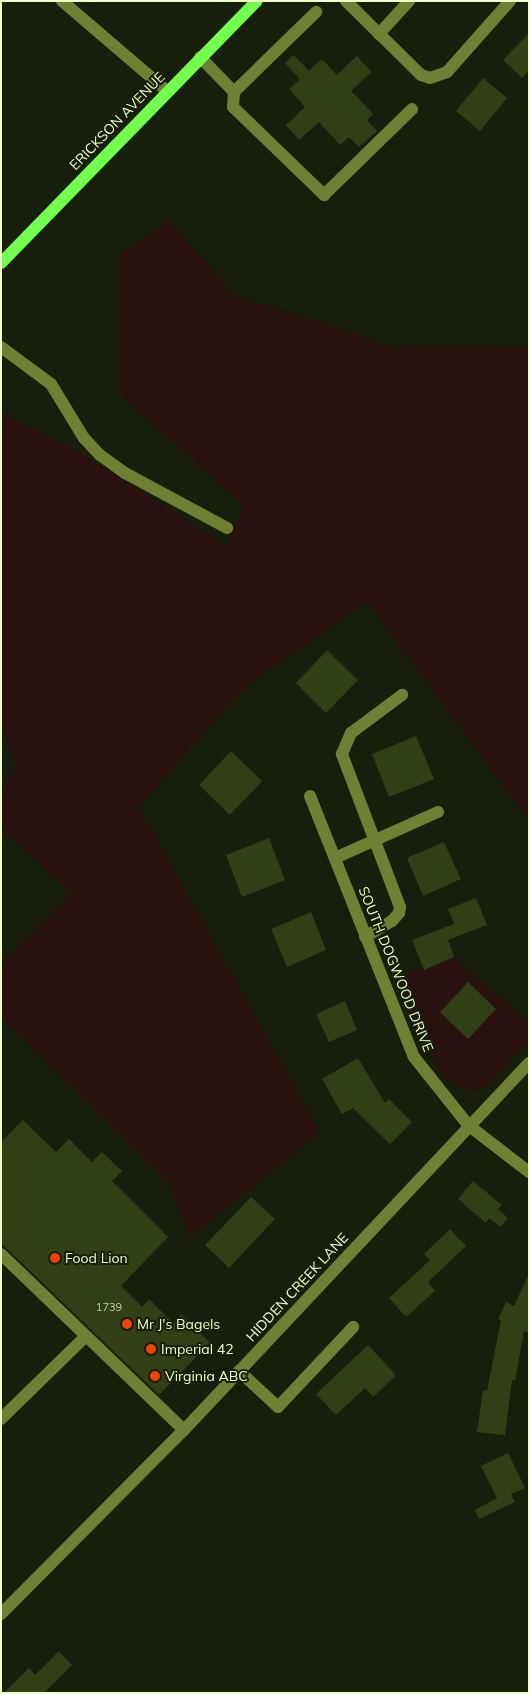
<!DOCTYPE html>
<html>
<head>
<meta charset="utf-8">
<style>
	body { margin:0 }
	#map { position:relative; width:530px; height:1694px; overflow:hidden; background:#171e0b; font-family:Mulish,sans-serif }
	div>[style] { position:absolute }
	.green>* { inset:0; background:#28110e }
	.building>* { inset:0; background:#303f16 }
	.minor>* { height:12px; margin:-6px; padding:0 6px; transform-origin:6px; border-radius:6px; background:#6f7f33 }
	.major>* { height:12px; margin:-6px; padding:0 6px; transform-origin:6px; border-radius:6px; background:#72ff4e }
	.dots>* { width:14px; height:14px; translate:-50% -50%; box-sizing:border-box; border:2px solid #171e0b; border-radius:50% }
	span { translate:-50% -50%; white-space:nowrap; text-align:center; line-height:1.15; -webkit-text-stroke:4px #171e0b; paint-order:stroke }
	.number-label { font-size:11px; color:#bfcf9b }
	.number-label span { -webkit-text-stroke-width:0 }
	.street-label { font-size:14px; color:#efffc7 }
	.poi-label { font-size:14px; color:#efffc7 }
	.left { translate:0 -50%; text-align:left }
	.frame { position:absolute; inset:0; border:2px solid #efffc7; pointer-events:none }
</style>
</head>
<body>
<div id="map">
	<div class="green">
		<div style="clip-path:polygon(169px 220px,235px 296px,331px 325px,391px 348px,529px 346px,529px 821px,368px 602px,259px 677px,233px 700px,139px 807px,320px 1132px,191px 1237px,167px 1180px,1px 1016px,1px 964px,72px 893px,1px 828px,1px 795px,17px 764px,1px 729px,1px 412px,73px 448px,226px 545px,245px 506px,119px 394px,119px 256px)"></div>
		<div style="clip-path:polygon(454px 957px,529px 1022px,529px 1042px,484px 1088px,467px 1091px,445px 1079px,413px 1023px,396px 977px)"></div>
	</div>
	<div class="building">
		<div style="clip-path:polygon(529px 33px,529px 70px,522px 78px,503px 60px)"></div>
		<div style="clip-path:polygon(294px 55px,309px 71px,322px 59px,337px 75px,357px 56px,371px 72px,351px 91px,373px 114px,367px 120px,377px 131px,359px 147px,349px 137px,340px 145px,319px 122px,299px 140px,286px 125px,305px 107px,289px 89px,300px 79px,285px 63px)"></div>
		<div style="clip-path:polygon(483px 78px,507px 98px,480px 131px,456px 111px)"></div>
		<div style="clip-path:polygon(327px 650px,358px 680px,326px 713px,296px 683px)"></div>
		<div style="clip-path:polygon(416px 736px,434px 779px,389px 797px,372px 754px)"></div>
		<div style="clip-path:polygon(231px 751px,262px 781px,230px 815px,199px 785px)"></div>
		<div style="clip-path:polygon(269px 838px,285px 880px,242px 897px,226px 855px)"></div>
		<div style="clip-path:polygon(444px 842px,461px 879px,423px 896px,407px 858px)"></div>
		<div style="clip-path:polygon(476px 898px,487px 925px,448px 940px,454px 957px,424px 970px,412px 940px,454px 924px,448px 909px)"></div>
		<div style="clip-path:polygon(311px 912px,326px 950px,287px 967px,271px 929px)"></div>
		<div style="clip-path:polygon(468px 982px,496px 1009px,468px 1039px,440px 1012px)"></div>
		<div style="clip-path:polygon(345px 1001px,357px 1030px,329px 1042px,316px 1014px)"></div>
		<div style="clip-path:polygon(358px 1058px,385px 1103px,389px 1099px,412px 1122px,390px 1144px,353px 1108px,342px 1114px,322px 1079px)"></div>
		<div style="clip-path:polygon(23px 1120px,56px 1152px,69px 1139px,92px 1162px,102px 1152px,122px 1171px,112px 1181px,168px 1237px,121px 1286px,142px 1307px,149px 1299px,173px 1323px,182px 1314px,210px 1343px,159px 1395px,1px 1243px,1px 1142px)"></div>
		<div style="clip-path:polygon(473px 1181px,502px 1205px,498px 1209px,508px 1218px,500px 1227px,489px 1218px,486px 1223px,458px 1199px)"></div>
		<div style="clip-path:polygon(251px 1197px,275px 1219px,229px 1268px,205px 1245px)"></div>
		<div style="clip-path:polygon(450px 1229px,466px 1246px,428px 1282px,435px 1291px,406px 1317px,389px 1298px,430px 1260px,424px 1254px)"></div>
		<div style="clip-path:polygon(529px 1274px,529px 1333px,524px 1331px,515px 1381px,512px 1380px,505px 1435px,477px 1432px,483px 1390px,487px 1391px,501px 1320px,498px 1319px,506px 1302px,514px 1306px)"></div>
		<div style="clip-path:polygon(368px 1345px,396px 1375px,373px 1397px,365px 1388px,336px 1415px,316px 1394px)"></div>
		<div style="clip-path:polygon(508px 1453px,525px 1488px,511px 1494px,515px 1502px,479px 1519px,475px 1510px,497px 1498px,481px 1466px)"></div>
		<div style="clip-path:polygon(59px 1651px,72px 1665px,44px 1693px,4px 1693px,29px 1668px,35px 1675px)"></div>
	</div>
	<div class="minor">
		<div style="left:62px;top:1px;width:138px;rotate:40.6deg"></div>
		<div style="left:346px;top:1px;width:105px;rotate:44.6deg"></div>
		<div style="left:421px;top:75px;width:9px;rotate:18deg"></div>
		<div style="left:430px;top:78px;width:18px;rotate:-19deg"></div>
		<div style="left:447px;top:72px;width:95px;rotate:-48.4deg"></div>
		<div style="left:379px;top:34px;width:45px;rotate:-47.7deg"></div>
		<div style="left:200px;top:57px;width:49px;rotate:45.8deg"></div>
		<div style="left:234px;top:92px;width:15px;rotate:94deg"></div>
		<div style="left:233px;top:107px;width:127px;rotate:44deg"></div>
		<div style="left:324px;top:195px;width:123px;rotate:-44.3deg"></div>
		<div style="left:234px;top:92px;width:115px;rotate:-44.3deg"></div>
		<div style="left:1px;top:347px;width:62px;rotate:36.5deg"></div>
		<div style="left:51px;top:384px;width:63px;rotate:58.6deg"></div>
		<div style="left:84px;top:438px;width:23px;rotate:47deg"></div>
		<div style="left:100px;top:455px;width:31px;rotate:36deg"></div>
		<div style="left:125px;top:473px;width:116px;rotate:28.3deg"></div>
		<div style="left:310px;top:796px;width:281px;rotate:68.3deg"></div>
		<div style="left:414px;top:1057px;width:87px;rotate:51.5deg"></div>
		<div style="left:468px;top:1125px;width:77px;rotate:37.6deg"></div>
		<div style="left:335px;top:858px;width:113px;rotate:-24.1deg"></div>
		<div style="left:365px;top:937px;width:31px;rotate:-31deg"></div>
		<div style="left:392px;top:921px;width:11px;rotate:-49deg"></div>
		<div style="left:399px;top:913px;width:6px;rotate:-81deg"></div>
		<div style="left:400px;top:907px;width:164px;rotate:-110.8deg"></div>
		<div style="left:342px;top:754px;width:23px;rotate:-67deg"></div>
		<div style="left:351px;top:733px;width:64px;rotate:-36.7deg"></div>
		<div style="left:1px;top:1254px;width:254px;rotate:43.9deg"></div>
		<div style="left:239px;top:1371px;width:53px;rotate:42.7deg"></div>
		<div style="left:278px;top:1407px;width:110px;rotate:-46.8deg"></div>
		<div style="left:1px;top:1419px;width:117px;rotate:-44.3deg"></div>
		<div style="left:1px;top:1614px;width:260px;rotate:-45.2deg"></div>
		<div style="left:184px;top:1430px;width:504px;rotate:-46.77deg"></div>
	</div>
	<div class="major">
		<div style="left:1px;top:263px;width:366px;rotate:-45.7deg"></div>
	</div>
	<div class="dots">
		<div style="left:55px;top:1258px;background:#f24200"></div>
		<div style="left:127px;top:1324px;background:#f24200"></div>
		<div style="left:151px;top:1349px;background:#f24200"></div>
		<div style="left:155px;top:1376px;background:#f24200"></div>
	</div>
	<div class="number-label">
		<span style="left:109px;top:1307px">1739</span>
	</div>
	<div class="street-label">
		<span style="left:117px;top:121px;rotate:-46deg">ERICKSON AVENUE</span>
		<span style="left:396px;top:969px;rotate:68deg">SOUTH DOGWOOD DRIVE</span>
		<span style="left:297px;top:1287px;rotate:-47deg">HIDDEN CREEK LANE</span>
	</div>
	<div class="poi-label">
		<span class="left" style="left:65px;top:1258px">Food Lion</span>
		<span class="left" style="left:137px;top:1324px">Mr J's Bagels</span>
		<span class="left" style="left:161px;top:1349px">Imperial 42</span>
		<span class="left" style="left:165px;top:1376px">Virginia ABC</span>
	</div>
	<div class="frame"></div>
</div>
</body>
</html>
